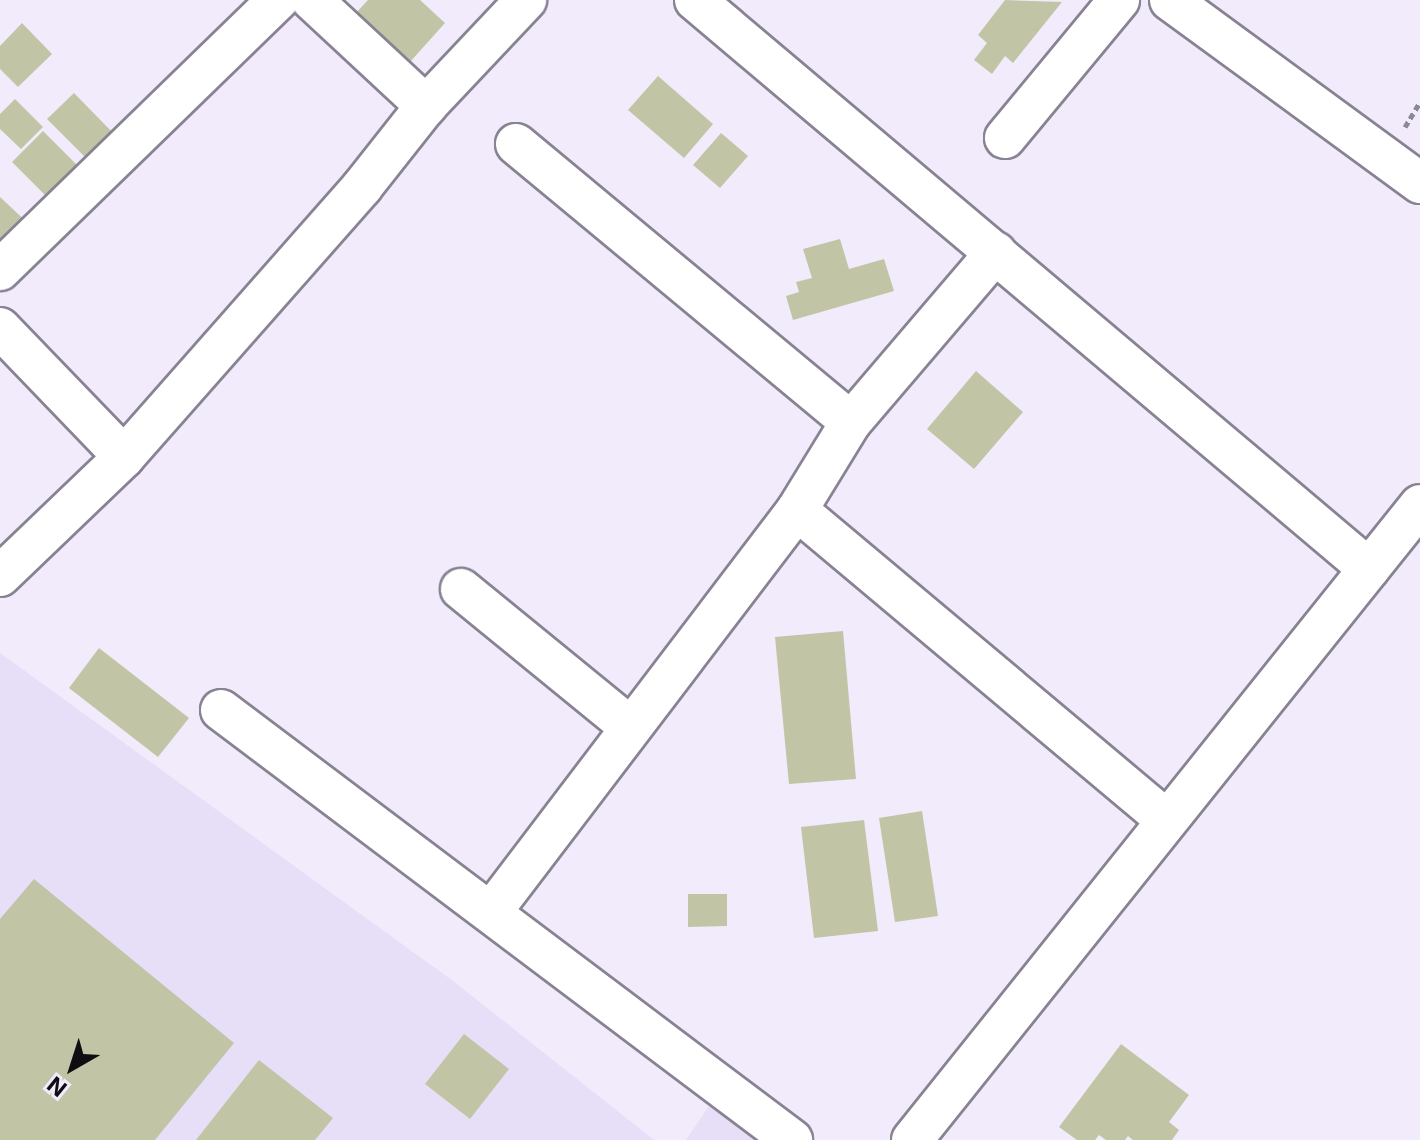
<!DOCTYPE html>
<html>
<head>
<meta charset="utf-8">
<style>
	body { margin:0 }
	#map { position:relative; width:1420px; height:1140px; overflow:hidden; background:#f1ebfc; font-family:Inter,sans-serif }
	div>[style] { position:absolute }
	.built>* { inset:0; background:#e7def7 }
	.building>* { inset:0; background:#c1c5a5 }
	.path>* { height:5px; margin-top:-2.5px; transform-origin:0; background:repeating-linear-gradient(90deg,#8c8894 0 6px,transparent 0 10px) }
	.roads { filter:drop-shadow(2px 0 #888393) drop-shadow(-2px 0 #888393) drop-shadow(0 2px #888393) drop-shadow(0 -2px #888393) }
	.minor>* { height:40px; margin:-20px; padding:0 20px; transform-origin:20px; border-radius:20px; background:#fff }
	span { translate:-50% -50%; white-space:nowrap; text-align:center; line-height:1.15; -webkit-text-stroke:6px #f1ebfc; paint-order:stroke }
	.north { position:absolute; left:32px; top:1028px; width:80px; height:80px; -webkit-text-stroke:6px #f1ebfc; paint-order:stroke; rotate:219deg; font-size:22px; font-weight:700; line-height:32px; text-align:center; color:#0f0d12 }
	.north::after { content:''; display:block; margin:auto; width:28px; height:36px; background:#0f0d12; clip-path:polygon(50% 0,100% 100%,50% 72%,0 100%) }
</style>
</head>
<body>
<div id="map">
	<div class="built">
		<div style="clip-path:polygon(0 653px,453px 981px,654px 1140px,0 1140px)"></div>
		<div style="clip-path:polygon(709px 1106px,755px 1140px,686px 1140px)"></div>
	</div>
	<div class="building">
		<div style="clip-path:polygon(368px 0,420px 0,445px 23px,410px 62px,356px 13px)"></div>
		<div style="clip-path:polygon(1005px 0,1062px 2px,1013px 63px,1005px 56px,992px 74px,974px 60px,987px 43px,978px 35px)"></div>
		<div style="clip-path:polygon(22px 23px,52px 54px,18px 87px,0 69px,0 46px)"></div>
		<div style="clip-path:polygon(658px 76px,713px 124px,684px 158px,628px 110px)"></div>
		<div style="clip-path:polygon(74px 93px,115px 135px,89px 161px,47px 119px)"></div>
		<div style="clip-path:polygon(15px 99px,43px 127px,21px 149px,0 129px,0 114px)"></div>
		<div style="clip-path:polygon(43px 131px,89px 177px,58px 208px,12px 162px)"></div>
		<div style="clip-path:polygon(721px 133px,748px 156px,720px 188px,693px 165px)"></div>
		<div style="clip-path:polygon(0 197px,33px 228px,0 263px)"></div>
		<div style="clip-path:polygon(840px 239px,849px 269px,884px 259px,894px 291px,793px 320px,786px 296px,799px 292px,796px 282px,812px 278px,803px 249px)"></div>
		<div style="clip-path:polygon(976px 371px,1023px 412px,974px 469px,927px 429px)"></div>
		<div style="clip-path:polygon(843px 631px,856px 779px,789px 784px,775px 637px)"></div>
		<div style="clip-path:polygon(99px 648px,189px 718px,158px 757px,69px 688px)"></div>
		<div style="clip-path:polygon(922px 811px,938px 916px,895px 922px,879px 818px)"></div>
		<div style="clip-path:polygon(864px 820px,878px 931px,814px 938px,801px 827px)"></div>
		<div style="clip-path:polygon(34px 879px,234px 1043px,155px 1140px,0 1140px,0 919px)"></div>
		<div style="clip-path:polygon(688px 894px,727px 894px,727px 926px,688px 927px)"></div>
		<div style="clip-path:polygon(464px 1034px,509px 1069px,470px 1119px,425px 1084px)"></div>
		<div style="clip-path:polygon(1121px 1044px,1189px 1095px,1169px 1122px,1179px 1130px,1172px 1140px,1133px 1140px,1128px 1136px,1125px 1140px,1106px 1140px,1099px 1135px,1095px 1140px,1077px 1140px,1059px 1127px)"></div>
		<div style="clip-path:polygon(259px 1060px,333px 1118px,315px 1140px,196px 1140px)"></div>
	</div>
	<div class="path">
		<div style="left:1405px;top:127px;width:29px;rotate:-59deg"></div>
	</div>
	<div class="roads">
		<div class="minor">
			<div style="left:312px;top:0;width:156px;rotate:42.9deg"></div>
			<div style="left:695px;top:0;width:882px;rotate:40.17deg"></div>
			<div style="left:1170px;top:0;width:310px;rotate:36.2deg"></div>
			<div style="left:1005px;top:138px;width:179px;rotate:-50.4deg"></div>
			<div style="left:516px;top:144px;width:435px;rotate:39.7deg"></div>
			<div style="left:0;top:270px;width:388px;rotate:-44.2deg"></div>
			<div style="left:0;top:328px;width:179px;rotate:46.1deg"></div>
			<div style="left:797px;top:510px;width:483px;rotate:40deg"></div>
			<div style="left:0;top:576px;width:172px;rotate:-43.8deg"></div>
			<div style="left:124px;top:457px;width:360px;rotate:-48.6deg"></div>
			<div style="left:362px;top:187px;width:103px;rotate:-51.7deg"></div>
			<div style="left:426px;top:106px;width:146px;rotate:-46.7deg"></div>
			<div style="left:461px;top:589px;width:218px;rotate:39.2deg"></div>
			<div style="left:221px;top:710px;width:715px;rotate:36.98deg"></div>
			<div style="left:492px;top:911px;width:504px;rotate:-52.74deg"></div>
			<div style="left:797px;top:510px;width:103px;rotate:-58.5deg"></div>
			<div style="left:851px;top:422px;width:223px;rotate:-49.5deg"></div>
			<div style="left:912px;top:1140px;width:813px;rotate:-51.34deg"></div>
		</div>
	</div>
	<div class="north">N</div>
</div>
</body>
</html>
